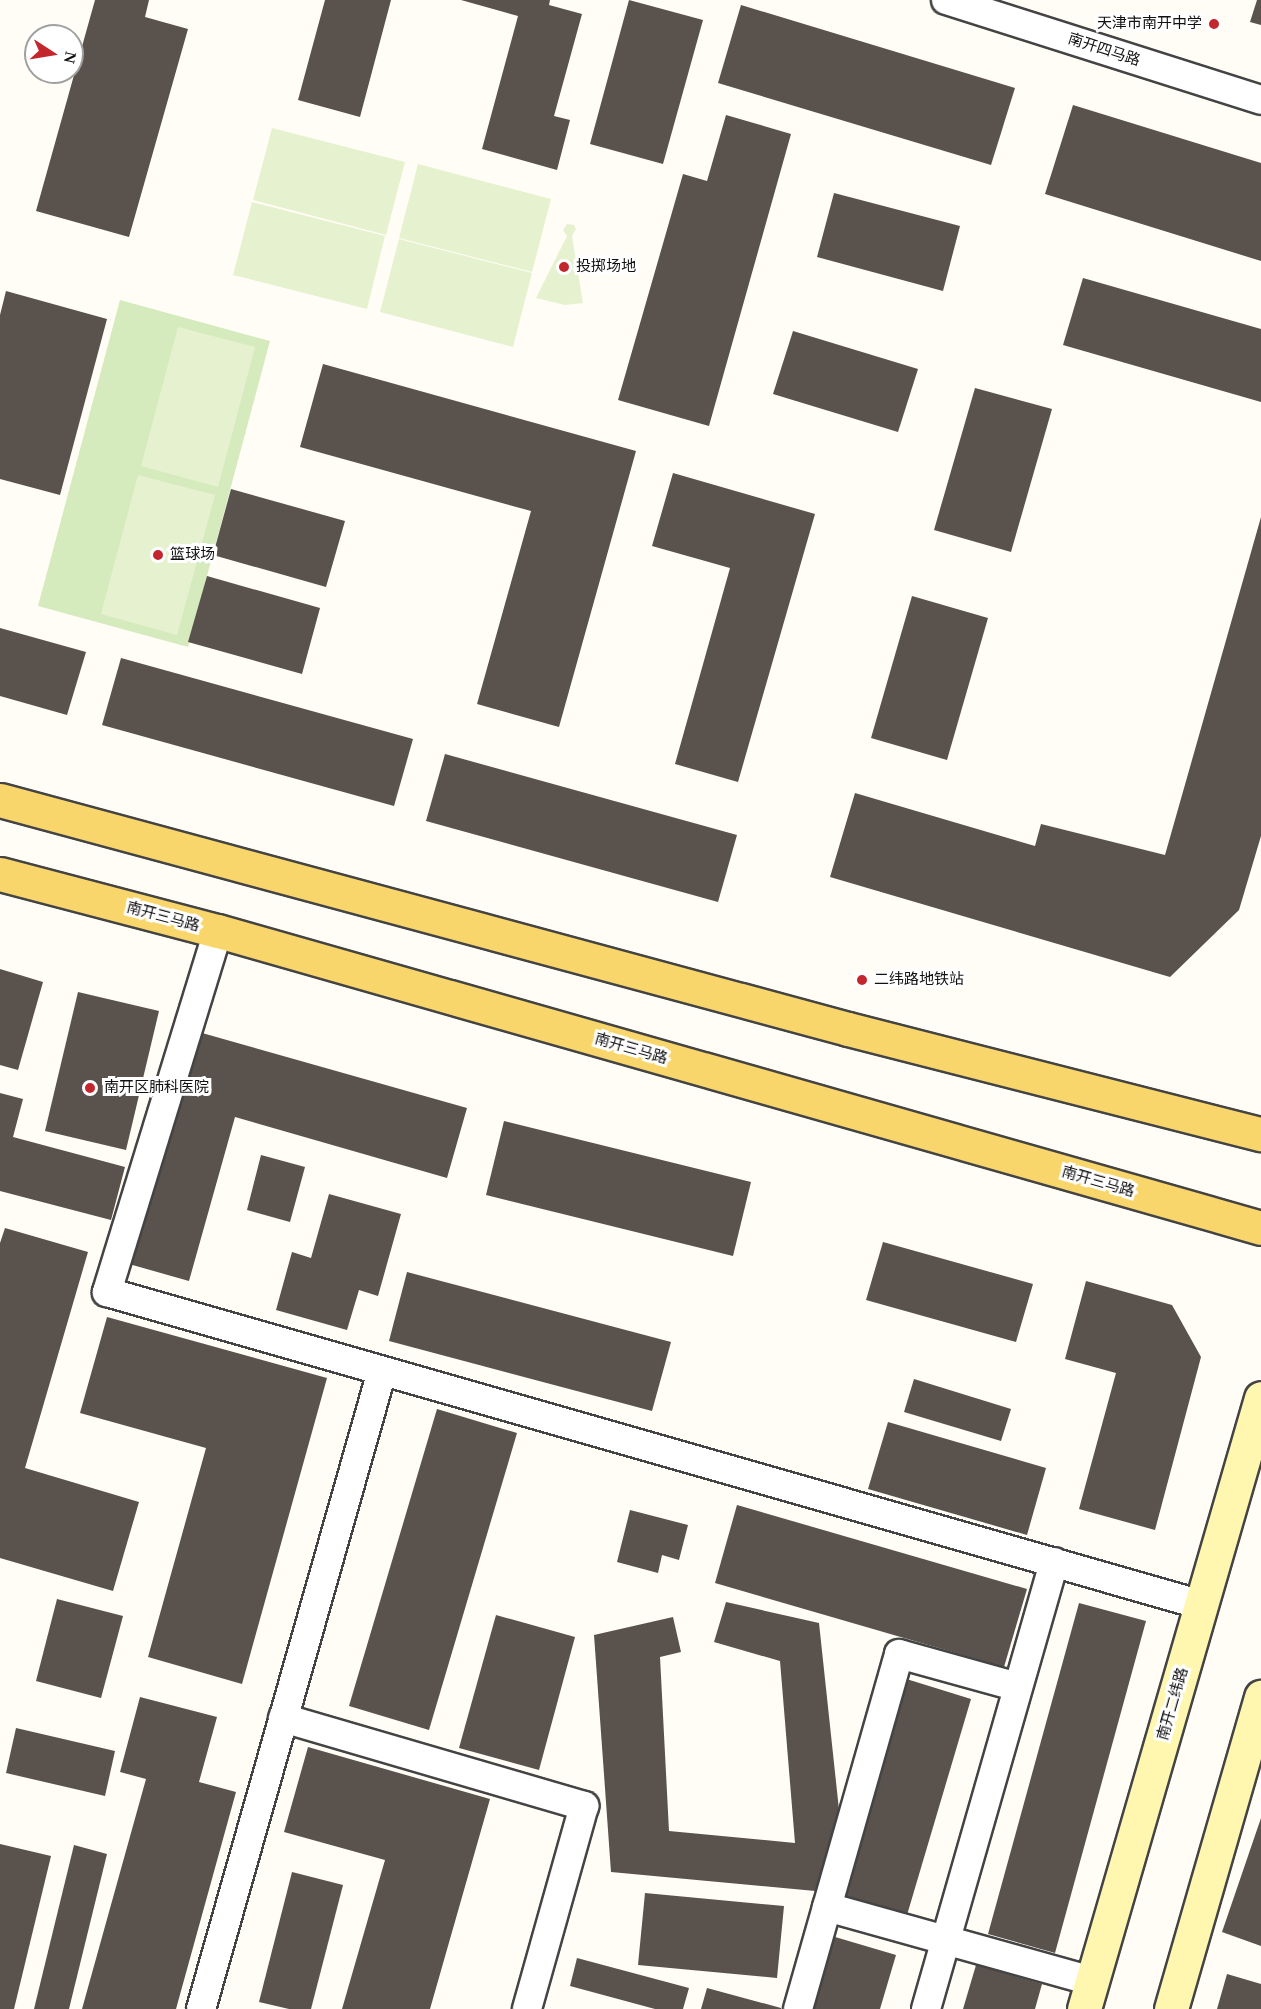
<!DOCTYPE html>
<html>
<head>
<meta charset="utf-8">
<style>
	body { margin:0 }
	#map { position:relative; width:1261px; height:2009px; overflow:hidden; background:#fffdf5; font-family:"Times New Roman","Noto Sans SC",serif }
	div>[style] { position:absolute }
	.green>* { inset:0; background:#d5ebbd }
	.pitch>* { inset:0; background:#e6f2cf }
	.building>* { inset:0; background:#5a524d }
	.roads { filter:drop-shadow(2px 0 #444) drop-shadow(-2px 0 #444) drop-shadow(0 2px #444) drop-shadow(0 -2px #444) }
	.minor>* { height:28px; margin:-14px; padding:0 14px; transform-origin:14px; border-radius:14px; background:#fff }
	.secondary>* { height:33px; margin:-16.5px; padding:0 16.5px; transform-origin:16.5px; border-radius:16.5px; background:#fff6b0 }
	.primary>* { height:33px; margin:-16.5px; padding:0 16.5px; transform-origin:16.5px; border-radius:16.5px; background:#f9d66b }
	.dots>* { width:16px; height:16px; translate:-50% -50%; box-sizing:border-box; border:3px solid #fff; border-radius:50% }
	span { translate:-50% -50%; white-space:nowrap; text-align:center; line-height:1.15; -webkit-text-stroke:6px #fff; paint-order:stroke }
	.poi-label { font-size:15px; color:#111 }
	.right { translate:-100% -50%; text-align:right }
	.left { translate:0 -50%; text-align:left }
	.street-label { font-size:15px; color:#111 }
	.north { position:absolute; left:24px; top:24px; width:60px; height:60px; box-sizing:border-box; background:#fff; border:2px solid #a0a0a0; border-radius:50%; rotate:102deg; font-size:16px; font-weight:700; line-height:24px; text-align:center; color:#111 }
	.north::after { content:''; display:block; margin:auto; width:21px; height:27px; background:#c4262e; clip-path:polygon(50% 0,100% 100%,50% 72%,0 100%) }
</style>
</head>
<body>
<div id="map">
	<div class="green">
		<div style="clip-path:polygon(120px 300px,270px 341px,188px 647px,38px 606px)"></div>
	</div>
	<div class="pitch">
		<div style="clip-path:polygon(272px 128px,405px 162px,386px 235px,253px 200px)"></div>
		<div style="clip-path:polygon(418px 164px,551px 199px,532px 272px,399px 238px)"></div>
		<div style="clip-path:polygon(252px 202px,385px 236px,367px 309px,233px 275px)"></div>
		<div style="clip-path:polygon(567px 224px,574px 225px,576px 229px,572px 236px,583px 303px,565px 305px,536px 298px,567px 236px,563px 230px)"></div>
		<div style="clip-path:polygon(399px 239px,532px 273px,513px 347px,380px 312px)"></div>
		<div style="clip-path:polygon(178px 327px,255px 347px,218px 487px,141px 466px)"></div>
		<div style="clip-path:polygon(138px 475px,215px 495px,177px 635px,101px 614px)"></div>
	</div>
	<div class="building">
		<div style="clip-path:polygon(95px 0,149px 0,145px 17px,188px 29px,129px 237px,36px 211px)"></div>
		<div style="clip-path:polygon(325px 0,391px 0,360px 117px,298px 100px)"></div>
		<div style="clip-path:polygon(461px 0,550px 0,549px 5px,582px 14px,554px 116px,570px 120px,557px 170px,482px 149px,518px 16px)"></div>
		<div style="clip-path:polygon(629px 0,703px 20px,663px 164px,590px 144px)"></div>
		<div style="clip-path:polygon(1257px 0,1261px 0,1261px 25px,1250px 22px)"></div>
		<div style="clip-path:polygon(741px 5px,1015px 88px,991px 165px,718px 83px)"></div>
		<div style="clip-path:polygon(1073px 105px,1261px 163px,1261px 261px,1045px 194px)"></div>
		<div style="clip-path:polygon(726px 115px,791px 134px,709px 426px,618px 400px,683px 174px,707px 181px)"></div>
		<div style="clip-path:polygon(834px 193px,960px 226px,943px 291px,817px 257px)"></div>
		<div style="clip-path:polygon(1083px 278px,1261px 329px,1261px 402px,1063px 345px)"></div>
		<div style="clip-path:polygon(6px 291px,107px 319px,60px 495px,0 479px,0 315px)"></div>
		<div style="clip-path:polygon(793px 331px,918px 369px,898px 432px,773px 394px)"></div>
		<div style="clip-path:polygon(323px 364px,636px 451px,559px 727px,477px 704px,531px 511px,300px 447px)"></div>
		<div style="clip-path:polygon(975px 388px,1052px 409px,1011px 552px,934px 530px)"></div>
		<div style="clip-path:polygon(673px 473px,815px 514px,738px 782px,675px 764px,730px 568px,652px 546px)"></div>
		<div style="clip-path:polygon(231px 489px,345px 521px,326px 587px,213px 555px)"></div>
		<div style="clip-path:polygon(1261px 517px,1261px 836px,1239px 910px,1170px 977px,830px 877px,855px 793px,1035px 846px,1041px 824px,1165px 855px)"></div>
		<div style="clip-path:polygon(207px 576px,320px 608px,302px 674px,188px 642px)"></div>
		<div style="clip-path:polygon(912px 596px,988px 618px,947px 760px,871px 738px)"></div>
		<div style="clip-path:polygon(0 628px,86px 652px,67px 715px,0 696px)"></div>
		<div style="clip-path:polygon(121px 658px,413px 739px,394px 806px,102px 725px)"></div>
		<div style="clip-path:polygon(445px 754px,737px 835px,718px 902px,426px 821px)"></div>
		<div style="clip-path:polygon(0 969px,43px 982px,18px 1070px,0 1065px)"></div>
		<div style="clip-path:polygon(78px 992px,159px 1011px,126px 1150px,45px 1131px)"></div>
		<div style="clip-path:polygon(195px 1031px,467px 1108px,447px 1178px,235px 1117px,189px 1281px,129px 1264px)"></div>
		<div style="clip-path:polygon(0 1093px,23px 1099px,13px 1137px,125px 1167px,111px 1220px,0 1191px)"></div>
		<div style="clip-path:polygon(504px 1121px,751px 1182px,733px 1256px,486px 1195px)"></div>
		<div style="clip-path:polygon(261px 1155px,305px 1167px,290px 1222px,247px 1210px)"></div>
		<div style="clip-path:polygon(329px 1194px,401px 1214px,378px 1296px,359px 1290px,347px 1330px,276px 1310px,292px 1252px,311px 1258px)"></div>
		<div style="clip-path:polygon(5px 1228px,88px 1252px,25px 1468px,139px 1502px,113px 1591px,0 1558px,0 1243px)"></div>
		<div style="clip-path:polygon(883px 1242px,1033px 1284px,1016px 1342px,866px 1300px)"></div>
		<div style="clip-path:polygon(407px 1272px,671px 1342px,652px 1411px,389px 1341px)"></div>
		<div style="clip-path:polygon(1086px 1281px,1172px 1305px,1201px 1357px,1155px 1530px,1079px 1509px,1116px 1373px,1065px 1359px)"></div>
		<div style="clip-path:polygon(107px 1317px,327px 1378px,242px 1684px,148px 1657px,206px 1448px,80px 1413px)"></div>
		<div style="clip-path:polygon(914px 1379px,1011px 1409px,1001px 1441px,904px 1412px)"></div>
		<div style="clip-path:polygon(437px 1409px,517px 1433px,429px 1730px,349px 1706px)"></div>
		<div style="clip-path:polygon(888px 1422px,1046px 1468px,1027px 1535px,868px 1489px)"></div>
		<div style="clip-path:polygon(737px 1505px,1027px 1589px,1004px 1667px,715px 1583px)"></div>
		<div style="clip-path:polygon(630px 1510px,688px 1525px,679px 1560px,662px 1555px,658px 1573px,617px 1562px)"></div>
		<div style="clip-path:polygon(57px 1599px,123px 1616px,101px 1698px,36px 1681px)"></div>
		<div style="clip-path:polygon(726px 1602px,819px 1623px,843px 1847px,826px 1892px,611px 1872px,594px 1635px,673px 1617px,681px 1652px,660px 1657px,669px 1831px,795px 1843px,780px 1661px,714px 1642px)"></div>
		<div style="clip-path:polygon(1079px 1603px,1146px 1621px,1055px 1953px,988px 1934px)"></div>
		<div style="clip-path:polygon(496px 1615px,575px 1637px,539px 1770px,459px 1748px)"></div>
		<div style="clip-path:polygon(900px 1677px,971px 1699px,907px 1915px,836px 1894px)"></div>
		<div style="clip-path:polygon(140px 1697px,217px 1717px,199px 1782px,236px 1792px,176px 2009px,82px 2009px,146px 1779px,120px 1772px)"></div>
		<div style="clip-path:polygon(16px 1728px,115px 1751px,105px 1796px,6px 1773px)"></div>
		<div style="clip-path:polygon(308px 1747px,490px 1799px,430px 2009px,342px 2009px,385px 1860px,284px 1832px)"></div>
		<div style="clip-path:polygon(1261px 1818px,1261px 1946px,1222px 1932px)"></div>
		<div style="clip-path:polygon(0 1844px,51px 1856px,14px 2009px,0 2009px)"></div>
		<div style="clip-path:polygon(74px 1845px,107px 1854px,69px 2009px,34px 2009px)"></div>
		<div style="clip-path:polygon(292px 1872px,343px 1885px,311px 2009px,289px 2009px,259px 2002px)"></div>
		<div style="clip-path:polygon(645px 1893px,784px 1906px,777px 1978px,638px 1965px)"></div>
		<div style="clip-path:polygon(825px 1934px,896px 1955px,880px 2009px,803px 2009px)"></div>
		<div style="clip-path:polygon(577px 1958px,689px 1988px,683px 2009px,655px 2009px,570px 1986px)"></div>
		<div style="clip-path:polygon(976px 1965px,1042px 1984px,1035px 2009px,963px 2009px)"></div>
		<div style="clip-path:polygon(1227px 1974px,1261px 1984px,1261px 2009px,1217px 2009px)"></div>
		<div style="clip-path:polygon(707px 1988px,781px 2008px,781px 2009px,701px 2009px)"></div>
	</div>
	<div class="roads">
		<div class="minor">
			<div style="left:946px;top:0;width:330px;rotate:17.6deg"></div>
			<div style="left:218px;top:931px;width:378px;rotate:107.1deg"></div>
			<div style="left:107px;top:1292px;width:1139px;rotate:15.95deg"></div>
			<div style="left:283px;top:1718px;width:314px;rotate:16.3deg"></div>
			<div style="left:584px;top:1806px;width:211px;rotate:105.7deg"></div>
			<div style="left:827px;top:1907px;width:275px;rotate:15.6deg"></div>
			<div style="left:201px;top:2009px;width:663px;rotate:-74.16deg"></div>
			<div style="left:798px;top:2009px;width:369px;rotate:-74.1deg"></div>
			<div style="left:899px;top:1654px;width:123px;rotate:15.5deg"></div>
			<div style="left:926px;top:2009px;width:465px;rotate:-74deg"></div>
		</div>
		<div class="secondary">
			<div style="left:1084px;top:2009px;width:636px;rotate:-73.84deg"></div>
			<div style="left:1171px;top:2009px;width:325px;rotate:-73.9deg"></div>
		</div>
		<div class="primary">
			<div style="left:0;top:800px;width:878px;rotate:15.11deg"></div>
			<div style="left:848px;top:1029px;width:426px;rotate:14.3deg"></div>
			<div style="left:0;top:874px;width:225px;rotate:14.7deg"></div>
			<div style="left:218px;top:931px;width:1084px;rotate:15.89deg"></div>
		</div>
	</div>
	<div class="dots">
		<div style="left:1214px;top:24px;background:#c4262e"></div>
		<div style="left:564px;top:267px;background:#c4262e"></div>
		<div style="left:158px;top:555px;background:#c4262e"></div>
		<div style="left:862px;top:980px;background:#c4262e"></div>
		<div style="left:90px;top:1088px;background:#c4262e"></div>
	</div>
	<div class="poi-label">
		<span class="right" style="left:1202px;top:24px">天津市南开中学</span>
		<span class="left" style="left:576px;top:267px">投掷场地</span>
		<span class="left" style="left:170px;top:555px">篮球场</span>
		<span class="left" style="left:874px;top:980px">二纬路地铁站</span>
		<span class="left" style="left:104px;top:1088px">南开区肺科医院</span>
	</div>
	<div class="street-label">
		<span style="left:1104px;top:50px;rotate:18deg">南开四马路</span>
		<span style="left:163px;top:917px;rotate:15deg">南开三马路</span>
		<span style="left:631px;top:1049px;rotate:16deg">南开三马路</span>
		<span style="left:1098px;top:1182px;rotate:16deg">南开三马路</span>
		<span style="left:1173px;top:1704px;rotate:-74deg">南开二纬路</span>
	</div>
	<div class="north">N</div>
</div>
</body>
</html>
